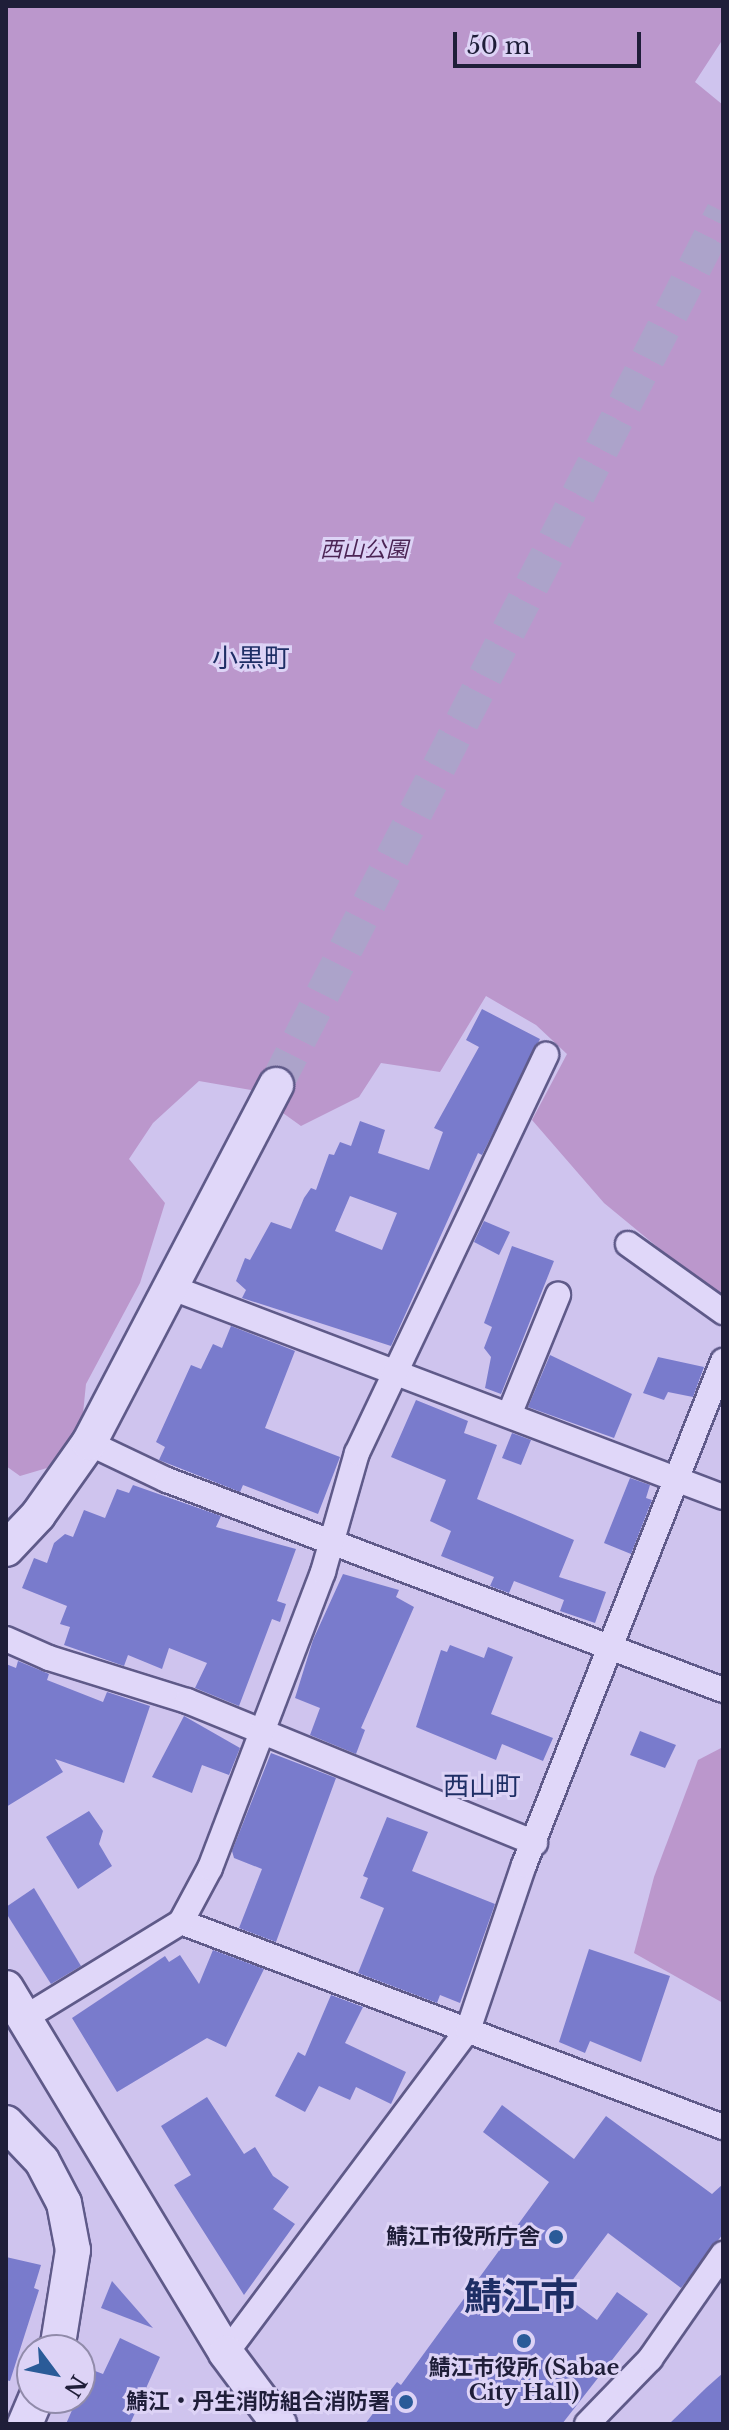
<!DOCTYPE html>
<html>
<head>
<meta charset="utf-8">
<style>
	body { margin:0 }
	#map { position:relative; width:729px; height:2430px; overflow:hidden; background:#cfc4ee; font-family:"Libre Baskerville","Noto Sans JP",serif }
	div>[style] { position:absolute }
	.green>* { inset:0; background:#bb97cc }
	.building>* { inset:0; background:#797bcc }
	.secondary-tunnel>* { height:34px; margin-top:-17px; transform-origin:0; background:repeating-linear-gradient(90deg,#aca3ca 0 34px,transparent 0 51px) }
	.roads { filter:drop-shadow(2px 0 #5f5a89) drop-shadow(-2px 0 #5f5a89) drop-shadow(0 2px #5f5a89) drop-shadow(0 -2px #5f5a89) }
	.street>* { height:24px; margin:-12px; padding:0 12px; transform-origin:12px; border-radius:12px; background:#e0d7f9 }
	.secondary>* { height:34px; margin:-17px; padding:0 17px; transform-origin:17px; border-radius:17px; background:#e0d7f9 }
	.dots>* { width:22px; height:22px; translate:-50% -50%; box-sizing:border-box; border:4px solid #ddd3f6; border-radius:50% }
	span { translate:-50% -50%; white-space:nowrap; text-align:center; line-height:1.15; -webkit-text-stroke:6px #ddd3f6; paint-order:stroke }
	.park-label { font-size:22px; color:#4c2555; font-style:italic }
	.poi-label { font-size:22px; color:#1f1e39; font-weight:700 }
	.right { translate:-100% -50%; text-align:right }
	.quarter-label { font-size:26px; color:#1e2e65 }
	.town-label { font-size:38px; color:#1e2e65; font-weight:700 }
	.frame { position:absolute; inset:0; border:8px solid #1f1e39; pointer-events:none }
	.north { position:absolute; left:16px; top:2334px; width:80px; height:80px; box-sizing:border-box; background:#ddd3f6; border:2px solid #918baa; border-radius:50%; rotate:122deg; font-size:22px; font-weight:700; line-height:32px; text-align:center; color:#1f1e39 }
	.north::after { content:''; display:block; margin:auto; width:28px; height:36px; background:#2a5b98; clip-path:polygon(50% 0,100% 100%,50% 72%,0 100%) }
	.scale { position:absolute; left:453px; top:32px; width:188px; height:36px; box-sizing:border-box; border:4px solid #1f1e39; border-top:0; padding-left:10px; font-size:24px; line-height:28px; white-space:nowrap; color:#1f1e39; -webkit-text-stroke:6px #ddd3f6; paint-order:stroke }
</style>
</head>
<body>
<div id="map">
	<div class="green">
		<div style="clip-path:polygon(6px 6px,723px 6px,723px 39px,695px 82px,723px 105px,723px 1301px,604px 1203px,532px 1120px,567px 1054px,536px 1025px,486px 996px,440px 1072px,381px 1063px,359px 1097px,301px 1126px,251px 1090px,199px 1081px,153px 1123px,129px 1159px,165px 1203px,140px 1283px,86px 1384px,82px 1423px,47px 1468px,20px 1476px,6px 1466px)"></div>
		<div style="clip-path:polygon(723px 1747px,723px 2003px,634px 1953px,654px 1877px,698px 1760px)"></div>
	</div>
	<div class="building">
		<div style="clip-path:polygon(evenodd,482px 1009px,540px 1039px,482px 1155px,478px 1153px,391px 1346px,242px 1298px,246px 1290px,236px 1281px,245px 1258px,250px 1260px,271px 1222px,291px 1229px,304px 1198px,311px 1188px,316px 1190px,329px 1154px,334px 1155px,340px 1142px,351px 1146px,360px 1121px,385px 1130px,378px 1153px,429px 1170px,443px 1132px,434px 1128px,479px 1047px,466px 1040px,482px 1009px,350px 1196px,397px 1213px,382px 1250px,335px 1231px,350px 1196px)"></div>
		<div style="clip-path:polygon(484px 1221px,510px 1232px,499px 1255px,474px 1242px)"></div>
		<div style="clip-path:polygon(512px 1246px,554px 1261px,501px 1394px,485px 1388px,491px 1357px,484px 1348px,492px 1327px,484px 1323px)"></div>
		<div style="clip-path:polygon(231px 1326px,295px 1351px,265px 1428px,340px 1457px,318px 1514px,243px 1485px,240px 1492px,159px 1460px,165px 1447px,156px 1442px,191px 1365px,201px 1369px,213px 1344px,222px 1348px)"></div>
		<div style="clip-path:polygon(550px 1355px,632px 1394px,614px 1438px,528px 1407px)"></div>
		<div style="clip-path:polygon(658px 1357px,704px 1367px,693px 1397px,668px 1392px,664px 1400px,643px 1393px)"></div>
		<div style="clip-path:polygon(416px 1400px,468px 1421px,464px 1433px,497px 1445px,477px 1499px,574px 1540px,559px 1577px,606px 1592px,595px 1623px,560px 1611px,564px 1600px,514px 1581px,509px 1593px,490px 1586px,494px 1577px,441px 1556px,451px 1531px,430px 1521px,446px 1480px,391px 1457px)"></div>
		<div style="clip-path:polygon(512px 1433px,531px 1440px,521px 1465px,502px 1458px)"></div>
		<div style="clip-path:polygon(630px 1478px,650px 1485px,646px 1498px,652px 1500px,631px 1554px,604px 1543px)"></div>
		<div style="clip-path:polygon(133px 1485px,221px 1516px,216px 1527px,296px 1549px,277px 1601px,286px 1604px,280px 1622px,272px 1619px,239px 1706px,195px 1688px,207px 1663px,169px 1648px,162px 1669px,128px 1655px,124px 1666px,64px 1645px,70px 1627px,60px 1624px,67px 1606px,22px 1588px,34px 1558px,47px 1563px,54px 1543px,65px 1534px,73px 1537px,84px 1510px,105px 1518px,117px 1489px,129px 1493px)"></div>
		<div style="clip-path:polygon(343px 1574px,399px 1590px,396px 1597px,414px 1607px,361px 1728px,365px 1730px,356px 1754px,310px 1735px,320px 1708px,295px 1698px,313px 1640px)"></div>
		<div style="clip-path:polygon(450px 1645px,484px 1658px,488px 1647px,513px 1657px,491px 1714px,553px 1738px,543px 1761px,502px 1744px,496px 1760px,416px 1727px,441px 1650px,447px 1652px)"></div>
		<div style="clip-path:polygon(18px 1661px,49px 1674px,47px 1680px,103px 1702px,107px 1692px,150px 1706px,124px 1783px,55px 1759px,63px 1772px,6px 1807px,6px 1664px,16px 1668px)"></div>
		<div style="clip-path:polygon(184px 1716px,240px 1748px,229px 1775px,202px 1765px,192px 1793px,152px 1777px)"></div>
		<div style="clip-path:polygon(640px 1731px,676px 1745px,665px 1768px,630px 1755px)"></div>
		<div style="clip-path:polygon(271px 1753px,336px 1778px,276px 1942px,239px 1928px,262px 1869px,234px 1858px,232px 1851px)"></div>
		<div style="clip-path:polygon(89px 1811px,103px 1831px,99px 1844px,112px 1866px,78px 1889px,46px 1837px)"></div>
		<div style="clip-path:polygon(387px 1817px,428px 1832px,412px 1871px,495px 1904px,460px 2003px,440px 1995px,437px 2003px,358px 1973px,384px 1908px,360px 1898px,368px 1878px,363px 1876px)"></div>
		<div style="clip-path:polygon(34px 1888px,81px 1966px,51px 1984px,6px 1913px,6px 1907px)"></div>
		<div style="clip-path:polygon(589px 1949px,670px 1976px,641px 2062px,590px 2041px,585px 2053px,559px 2042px)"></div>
		<div style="clip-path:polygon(213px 1950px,264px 1969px,226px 2047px,207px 2038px,117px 2092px,72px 2018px,165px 1956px,169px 1962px,180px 1955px,199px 1984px)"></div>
		<div style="clip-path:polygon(331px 1995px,363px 2007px,345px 2043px,406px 2072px,391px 2104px,356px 2087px,350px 2100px,319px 2086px,305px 2112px,275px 2096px,298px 2052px,305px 2056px)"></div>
		<div style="clip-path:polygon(207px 2097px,244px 2154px,255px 2147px,273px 2176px,289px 2187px,273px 2209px,295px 2224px,244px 2295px,174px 2185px,191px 2175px,161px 2126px)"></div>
		<div style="clip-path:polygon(502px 2105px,574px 2159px,606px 2116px,712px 2194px,723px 2184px,723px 2234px,681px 2288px,608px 2233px,562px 2294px,597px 2320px,617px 2292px,648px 2314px,562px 2424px,365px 2424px,397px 2382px,401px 2385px,549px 2182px,483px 2132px)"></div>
		<div style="clip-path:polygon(6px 2257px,41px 2265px,34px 2288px,39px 2290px,10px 2381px,6px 2380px)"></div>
		<div style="clip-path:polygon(112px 2281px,153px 2328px,101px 2308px)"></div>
		<div style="clip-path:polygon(120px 2338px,160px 2357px,130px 2424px,66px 2424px,90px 2369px,103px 2374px)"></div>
		<div style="clip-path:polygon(723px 2373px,723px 2424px,669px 2424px,706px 2388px)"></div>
	</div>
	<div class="secondary-tunnel">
		<div style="left:276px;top:1085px;width:981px;rotate:-62.89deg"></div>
	</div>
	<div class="roads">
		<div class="street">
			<div style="left:628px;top:1244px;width:117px;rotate:35.6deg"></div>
			<div style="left:170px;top:1287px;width:592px;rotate:20.79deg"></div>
			<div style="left:509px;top:1415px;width:130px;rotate:-67.8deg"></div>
			<div style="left:89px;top:1443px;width:86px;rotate:25.4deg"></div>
			<div style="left:167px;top:1480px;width:594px;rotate:20.69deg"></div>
			<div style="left:6px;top:1639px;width:47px;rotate:23.8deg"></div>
			<div style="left:49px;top:1658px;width:145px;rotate:17.3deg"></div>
			<div style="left:187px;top:1701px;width:376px;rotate:22.2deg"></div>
			<div style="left:181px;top:1922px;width:579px;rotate:20.72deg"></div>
			<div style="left:26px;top:2017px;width:182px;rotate:-31.5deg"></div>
			<div style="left:181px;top:1922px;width:61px;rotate:-61.8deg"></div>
			<div style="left:210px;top:1868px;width:317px;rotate:-69.1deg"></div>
			<div style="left:323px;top:1572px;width:124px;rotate:-74.1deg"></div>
			<div style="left:357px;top:1453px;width:441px;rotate:-64.6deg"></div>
			<div style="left:226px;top:2353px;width:404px;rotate:-53.2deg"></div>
			<div style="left:468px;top:2030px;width:174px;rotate:-71.3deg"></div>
			<div style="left:524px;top:1865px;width:542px;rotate:-68.45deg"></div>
			<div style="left:587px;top:2424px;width:91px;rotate:-45.9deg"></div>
			<div style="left:650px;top:2359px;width:128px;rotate:-55.2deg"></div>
		</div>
		<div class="secondary">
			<div style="left:6px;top:1549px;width:47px;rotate:-46.7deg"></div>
			<div style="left:38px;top:1515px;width:88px;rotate:-54.7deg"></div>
			<div style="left:89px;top:1443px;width:404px;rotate:-62.4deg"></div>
			<div style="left:6px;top:1988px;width:426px;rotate:58.9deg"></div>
			<div style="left:226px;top:2353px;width:89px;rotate:53.3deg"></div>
			<div style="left:6px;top:2123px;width:52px;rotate:46.5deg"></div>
			<div style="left:42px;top:2161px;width:47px;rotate:62.4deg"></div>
			<div style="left:64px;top:2203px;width:48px;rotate:79.2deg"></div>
			<div style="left:73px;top:2250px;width:101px;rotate:99.1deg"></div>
			<div style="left:25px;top:2424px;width:28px;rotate:-67deg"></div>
		</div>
	</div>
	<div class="dots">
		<div style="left:556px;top:2237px;background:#2a5b98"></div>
		<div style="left:524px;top:2341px;background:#2a5b98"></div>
		<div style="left:406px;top:2402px;background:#2a5b98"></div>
	</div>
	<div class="park-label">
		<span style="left:364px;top:550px">西山公園</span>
	</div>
	<div class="poi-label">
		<span class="right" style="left:540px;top:2237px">鯖江市役所庁舎</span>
		<span style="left:524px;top:2380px">鯖江市役所 (Sabae<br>City Hall)</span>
		<span class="right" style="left:390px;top:2402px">鯖江・丹生消防組合消防署</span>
	</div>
	<div class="quarter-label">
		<span style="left:251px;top:659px">小黒町</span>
		<span style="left:482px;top:1787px">西山町</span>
	</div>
	<div class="town-label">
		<span style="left:521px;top:2297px">鯖江市</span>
	</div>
	<div class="frame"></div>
	<div class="north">N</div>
	<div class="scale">50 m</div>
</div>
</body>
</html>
